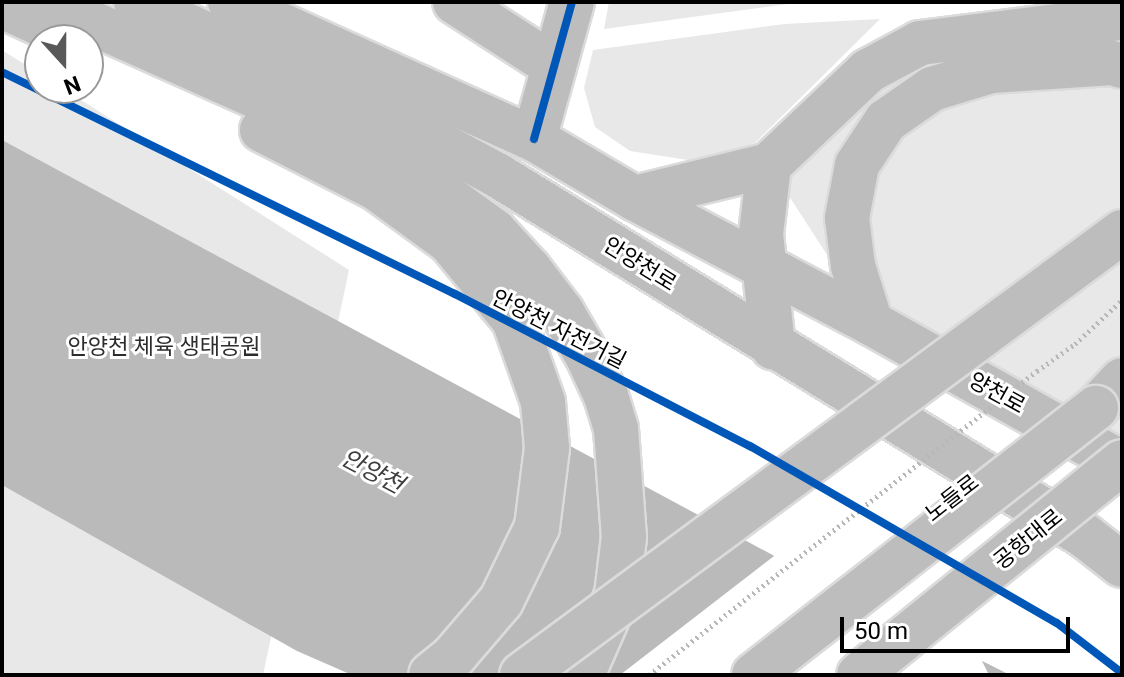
<!DOCTYPE html>
<html>
<head>
<meta charset="utf-8">
<style>
	body { margin:0 }
	#map { position:relative; width:1124px; height:677px; overflow:hidden; background:#fff; font-family:Roboto,"Noto Sans KR",sans-serif }
	div>[style] { position:absolute }
	.green>* { inset:0; background:#e8e8e8 }
	.water>* { inset:0; background:#bababa }
	.pier>* { inset:0; background:#fff }
	.path>* { height:5px; margin-top:-2.5px; transform-origin:0; background:repeating-linear-gradient(90deg,#b8b8b8 0 2px,transparent 0 6px) }
	.roads { filter:drop-shadow(2px 0 #dbdbdb) drop-shadow(-2px 0 #dbdbdb) drop-shadow(0 2px #dbdbdb) drop-shadow(0 -2px #dbdbdb) }
	.minor>* { height:44px; margin:-22px; padding:0 22px; transform-origin:22px; border-radius:22px; background:#bdbdbd }
	.major>* { height:44px; margin:-22px; padding:0 22px; transform-origin:22px; border-radius:22px; background:#bdbdbd }
	.path-bridge>* { height:5px; margin-top:-2.5px; transform-origin:0; background:repeating-linear-gradient(90deg,#b8b8b8 0 2px,transparent 0 6px) }
	.bridges { filter:drop-shadow(2px 0 #dbdbdb) drop-shadow(-2px 0 #dbdbdb) drop-shadow(0 2px #dbdbdb) drop-shadow(0 -2px #dbdbdb) }
	.major-bridge>* { height:44px; margin:-22px; padding:0 22px; transform-origin:22px; border-radius:22px; background:#bdbdbd }
	.cycleway>* { height:8px; margin:-4px; padding:0 4px; transform-origin:4px; border-radius:4px; background:#0057b8 }
	span { translate:-50% -50%; white-space:nowrap; text-align:center; line-height:1.15; -webkit-text-stroke:6px #fff; paint-order:stroke }
	.street-label { font-size:22px; color:#000 }
	.park-label { font-size:22px; color:#2d2d2d }
	.water-label { font-size:24px; color:#3e3e3e; font-style:italic }
	.frame { position:absolute; inset:0; border:4px solid #000; pointer-events:none }
	.north { position:absolute; left:24px; top:24px; width:80px; height:80px; box-sizing:border-box; background:#fff; border:2px solid #999; border-radius:50%; rotate:159deg; font-size:22px; font-weight:700; line-height:32px; text-align:center; color:#000 }
	.north::after { content:''; display:block; margin:auto; width:28px; height:36px; background:#595959; clip-path:polygon(50% 0,100% 100%,50% 72%,0 100%) }
	.scale { position:absolute; left:840px; top:617px; width:230px; height:36px; box-sizing:border-box; border:4px solid #000; border-top:0; padding-left:10px; font-size:24px; line-height:28px; white-space:nowrap; color:#000; -webkit-text-stroke:6px #fff; paint-order:stroke }
</style>
</head>
<body>
<div id="map">
	<div class="green">
		<div style="clip-path:polygon(609px 2px,803px 2px,604px 29px)"></div>
		<div style="clip-path:polygon(1122px 18px,1122px 463px,871px 323px,769px 165px,868px 71px)"></div>
		<div style="clip-path:polygon(880px 19px,754px 144px,694px 161px,630px 151px,595px 127px,584px 88px,593px 50px,785px 24px)"></div>
		<div style="clip-path:polygon(2px 50px,40px 74px,40px 88px,62px 88px,349px 270px,263px 675px,2px 675px)"></div>
	</div>
	<div class="water">
		<div style="clip-path:polygon(2px 140px,780px 559px,1010px 675px,352px 675px,297px 651px,2px 485px)"></div>
	</div>
	<div class="pier">
		<div style="clip-path:polygon(778px 553px,979px 655px,989px 675px,620px 675px)"></div>
	</div>
	<div class="path">
		<div style="left:1037px;top:371px;width:47px;rotate:-35.4deg"></div>
		<div style="left:1075px;top:344px;width:64px;rotate:-43.1deg"></div>
		<div style="left:2px;top:675px;width:2px"></div>
	</div>
	<div class="roads">
		<div class="minor">
			<div style="left:455px;top:2px;width:118px;rotate:32.9deg"></div>
			<div style="left:534px;top:139px;width:142px;rotate:-74.5deg"></div>
		</div>
		<div class="major">
			<div style="left:45px;top:2px;width:287px;rotate:24.1deg"></div>
			<div style="left:307px;top:119px;width:120px;rotate:26.8deg"></div>
			<div style="left:414px;top:173px;width:99px;rotate:35.9deg"></div>
			<div style="left:494px;top:231px;width:52px;rotate:47.4deg"></div>
			<div style="left:529px;top:269px;width:54px;rotate:52.5deg"></div>
			<div style="left:562px;top:312px;width:52px;rotate:60deg"></div>
			<div style="left:588px;top:357px;width:43px;rotate:65.2deg"></div>
			<div style="left:606px;top:396px;width:34px;rotate:73deg"></div>
			<div style="left:616px;top:429px;width:108px;rotate:85.8deg"></div>
			<div style="left:624px;top:537px;width:58px;rotate:96.9deg"></div>
			<div style="left:617px;top:595px;width:87px;rotate:113.6deg"></div>
			<div style="left:136px;top:2px;width:299px;rotate:24.7deg"></div>
			<div style="left:408px;top:127px;width:101px;rotate:28.3deg"></div>
			<div style="left:497px;top:175px;width:690px;rotate:31.55deg"></div>
			<div style="left:1085px;top:536px;width:47px;rotate:38.1deg"></div>
			<div style="left:230px;top:2px;width:333px;rotate:24.3deg"></div>
			<div style="left:534px;top:139px;width:116px;rotate:30.5deg"></div>
			<div style="left:634px;top:198px;width:268px;rotate:27.8deg"></div>
			<div style="left:871px;top:323px;width:287px;rotate:29.2deg"></div>
			<div style="left:2px;top:6px;width:74px;rotate:24.8deg"></div>
			<div style="left:262px;top:130px;width:128px;rotate:27deg"></div>
			<div style="left:376px;top:188px;width:92px;rotate:36.1deg"></div>
			<div style="left:450px;top:242px;width:101px;rotate:50.6deg"></div>
			<div style="left:514px;top:320px;width:87px;rotate:70.5deg"></div>
			<div style="left:543px;top:402px;width:46px;rotate:85deg"></div>
			<div style="left:547px;top:448px;width:80px;rotate:97.2deg"></div>
			<div style="left:537px;top:527px;width:82px;rotate:115.9deg"></div>
			<div style="left:501px;top:601px;width:74px;rotate:130.6deg"></div>
			<div style="left:453px;top:657px;width:28px;rotate:141deg"></div>
			<div style="left:769px;top:165px;width:69px;rotate:96.6deg"></div>
			<div style="left:761px;top:234px;width:114px;rotate:83.9deg"></div>
			<div style="left:634px;top:198px;width:139px;rotate:-13.7deg"></div>
			<div style="left:769px;top:165px;width:137px;rotate:-43.5deg"></div>
			<div style="left:868px;top:71px;width:59px;rotate:-28.3deg"></div>
			<div style="left:920px;top:43px;width:204px;rotate:-7.1deg"></div>
			<div style="left:871px;top:323px;width:60px;rotate:-107.5deg"></div>
			<div style="left:853px;top:266px;width:48px;rotate:-97.1deg"></div>
			<div style="left:847px;top:218px;width:54px;rotate:-79.3deg"></div>
			<div style="left:857px;top:165px;width:53px;rotate:-56.6deg"></div>
			<div style="left:886px;top:121px;width:56px;rotate:-34.8deg"></div>
			<div style="left:932px;top:89px;width:62px;rotate:-17deg"></div>
			<div style="left:991px;top:71px;width:121px;rotate:-3.8deg"></div>
			<div style="left:1112px;top:63px;width:10px;rotate:17deg"></div>
			<div style="left:1096px;top:408px;width:38px;rotate:-47deg"></div>
		</div>
	</div>
	<div class="path-bridge">
		<div style="left:649px;top:675px;width:493px;rotate:-38.1deg"></div>
	</div>
	<div class="bridges">
		<div class="major-bridge">
			<div style="left:522px;top:675px;width:746px;rotate:-36.44deg"></div>
			<div style="left:754px;top:675px;width:434px;rotate:-38deg"></div>
			<div style="left:859px;top:675px;width:338px;rotate:-39deg"></div>
		</div>
	</div>
	<div class="cycleway">
		<div style="left:2px;top:72px;width:504px;rotate:26.11deg"></div>
		<div style="left:455px;top:294px;width:332px;rotate:27.3deg"></div>
		<div style="left:750px;top:446px;width:354px;rotate:30deg"></div>
		<div style="left:1057px;top:623px;width:82px;rotate:37.6deg"></div>
		<div style="left:534px;top:139px;width:142px;rotate:-74.5deg"></div>
	</div>
	<div class="street-label">
		<span style="left:640px;top:264px;rotate:32deg">안양천로</span>
		<span style="left:559px;top:329px;rotate:27deg">안양천 자전거길</span>
		<span style="left:997px;top:393px;rotate:29deg">양천로</span>
		<span style="left:952px;top:498px;rotate:-38deg">노들로</span>
		<span style="left:1028px;top:539px;rotate:-39deg">공항대로</span>
	</div>
	<div class="park-label">
		<span style="left:164px;top:347px">안양천 체육 생태공원</span>
	</div>
	<div class="water-label">
		<span style="left:372px;top:472px;rotate:28deg">안양천</span>
	</div>
	<div class="frame"></div>
	<div class="north">N</div>
	<div class="scale">50 m</div>
</div>
</body>
</html>
